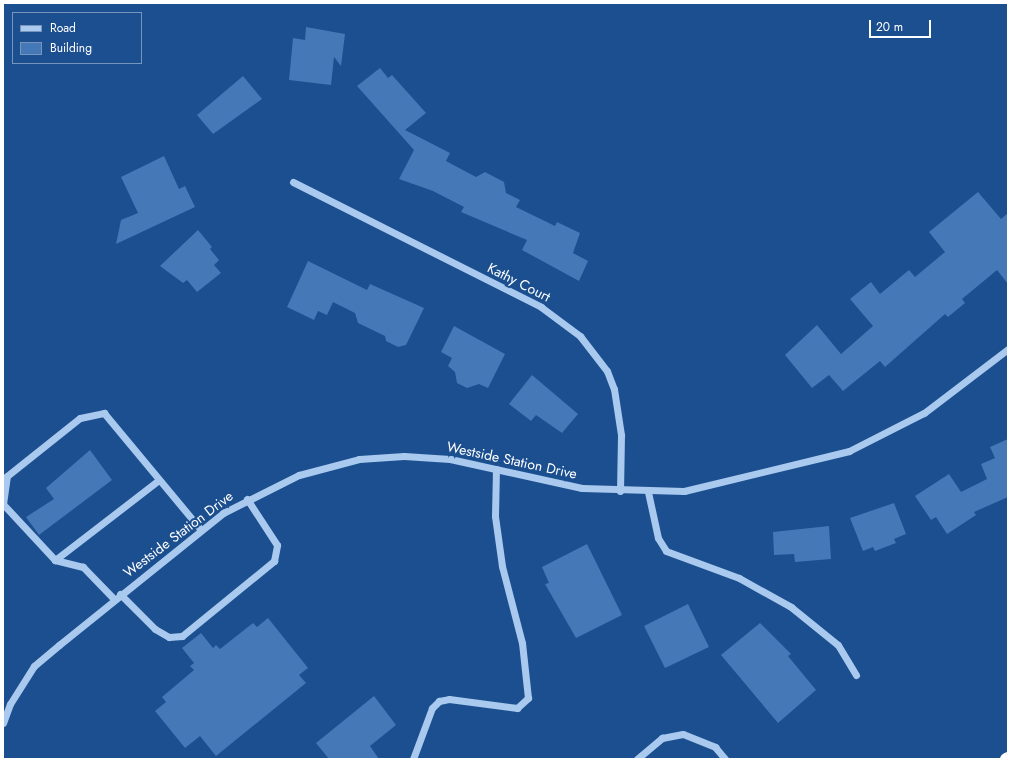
<!DOCTYPE html>
<html>
<head>
<meta charset="utf-8">
<style>
	body { margin:0 }
	#map { position:relative; width:1011px; height:762px; overflow:hidden; background:#1b4f8f; font-family:Jost,sans-serif }
	div>[style] { position:absolute }
	.building>* { inset:0; background:#4478b7 }
	.minor>* { height:7px; margin:-3.5px; padding:0 3.5px; transform-origin:3.5px; border-radius:3.5px; background:#a9c9ee }
	.highway>* { height:12px; margin:-6px; padding:0 6px; transform-origin:6px; border-radius:6px; background:#fff }
	span { translate:-50% -50%; white-space:nowrap; text-align:center; line-height:1.15; -webkit-text-stroke:4px #1b4f8f; paint-order:stroke }
	.street-label { font-size:14px; color:#fff }
	.frame { position:absolute; inset:0; border:4px solid #fff; pointer-events:none }
	.legend { position:absolute; left:12px; top:12px; width:130px; height:52px; box-sizing:border-box; background:#1b4f8f; border:1px solid #7695bc; margin:0; padding:5px 7px; list-style:none; font-size:12px; color:#fff }
	.legend li { display:flex; align-items:center; gap:8px; height:20px }
	.legend b { width:20px; border:1px solid #7695bc }
	.scale { position:absolute; left:869px; top:20px; width:62px; height:18px; box-sizing:border-box; border:2px solid #fff; border-top:0; padding-left:5px; font-size:12px; line-height:14px; white-space:nowrap; color:#fff; -webkit-text-stroke:3px #1b4f8f; paint-order:stroke }
</style>
</head>
<body>
<div id="map">
	<div class="building">
		<div style="clip-path:polygon(306px 27px,345px 34px,341px 66px,334px 57px,331px 85px,289px 80px,293px 38px,305px 40px)"></div>
		<div style="clip-path:polygon(380px 68px,388px 78px,392px 75px,426px 113px,405px 130px,450px 153px,446px 161px,476px 177px,485px 172px,504px 182px,506px 193px,520px 200px,516px 207px,555px 226px,557px 222px,580px 233px,573px 253px,588px 261px,579px 281px,522px 250px,527px 240px,461px 212px,464px 207px,433px 191px,399px 179px,414px 150px,357px 86px)"></div>
		<div style="clip-path:polygon(243px 76px,262px 99px,213px 134px,197px 115px)"></div>
		<div style="clip-path:polygon(164px 156px,179px 189px,185px 186px,195px 207px,116px 244px,121px 220px,138px 213px,121px 177px)"></div>
		<div style="clip-path:polygon(978px 192px,1001px 219px,1008px 213px,1008px 284px,997px 270px,962px 299px,965px 303px,948px 317px,945px 314px,885px 367px,880px 361px,843px 391px,829px 375px,812px 388px,785px 355px,817px 325px,841px 354px,873px 326px,850px 299px,871px 282px,880px 294px,909px 270px,915px 277px,945px 252px,929px 232px)"></div>
		<div style="clip-path:polygon(198px 230px,212px 247px,210px 249px,219px 260px,214px 265px,221px 273px,197px 292px,187px 280px,183px 283px,160px 266px)"></div>
		<div style="clip-path:polygon(308px 261px,367px 290px,370px 284px,424px 308px,406px 345px,398px 347px,386px 341px,385px 336px,358px 323px,355px 313px,333px 302px,327px 315px,318px 311px,314px 320px,287px 307px)"></div>
		<div style="clip-path:polygon(454px 326px,505px 354px,488px 388px,479px 384px,467px 388px,457px 383px,455px 372px,448px 366px,452px 358px,441px 352px)"></div>
		<div style="clip-path:polygon(532px 375px,578px 414px,562px 433px,536px 415px,531px 421px,509px 404px)"></div>
		<div style="clip-path:polygon(1008px 439px,1008px 497px,974px 512px,976px 515px,947px 534px,936px 517px,931px 520px,915px 496px,949px 474px,961px 492px,987px 479px,981px 464px,995px 458px,990px 447px)"></div>
		<div style="clip-path:polygon(90px 450px,112px 480px,39px 535px,26px 517px,54px 499px,46px 488px)"></div>
		<div style="clip-path:polygon(894px 503px,906px 534px,894px 539px,896px 543px,875px 551px,873px 547px,863px 551px,850px 518px)"></div>
		<div style="clip-path:polygon(829px 526px,831px 559px,795px 562px,794px 554px,774px 555px,773px 532px)"></div>
		<div style="clip-path:polygon(587px 544px,622px 615px,576px 638px,545px 584px,549px 583px,542px 567px)"></div>
		<div style="clip-path:polygon(688px 604px,709px 647px,665px 668px,644px 626px)"></div>
		<div style="clip-path:polygon(268px 618px,308px 668px,299px 675px,306px 683px,216px 756px,200px 736px,185px 748px,155px 711px,166px 702px,162px 697px,194px 670px,190px 666px,194px 663px,182px 648px,201px 633px,213px 648px,216px 645px,220px 649px,253px 623px,257px 627px)"></div>
		<div style="clip-path:polygon(760px 623px,791px 654px,788px 656px,816px 690px,778px 723px,721px 655px)"></div>
		<div style="clip-path:polygon(374px 696px,396px 725px,370px 746px,379px 759px,329px 759px,316px 743px)"></div>
	</div>
	<div class="minor">
		<div style="left:293px;top:182px;width:278px;rotate:26.7deg"></div>
		<div style="left:541px;top:307px;width:49px;rotate:36.6deg"></div>
		<div style="left:580px;top:336px;width:44px;rotate:52.4deg"></div>
		<div style="left:607px;top:371px;width:19px;rotate:69deg"></div>
		<div style="left:614px;top:389px;width:47px;rotate:81.3deg"></div>
		<div style="left:621px;top:435px;width:56px;rotate:91deg"></div>
		<div style="left:648px;top:492px;width:47px;rotate:77.7deg"></div>
		<div style="left:658px;top:538px;width:15px;rotate:58deg"></div>
		<div style="left:666px;top:551px;width:78px;rotate:20.3deg"></div>
		<div style="left:739px;top:578px;width:60px;rotate:29.1deg"></div>
		<div style="left:791px;top:607px;width:60px;rotate:39deg"></div>
		<div style="left:838px;top:645px;width:35px;rotate:59deg"></div>
		<div style="left:55px;top:560px;width:131px;rotate:-37.6deg"></div>
		<div style="left:120px;top:594px;width:49px;rotate:45deg"></div>
		<div style="left:155px;top:629px;width:16px;rotate:30deg"></div>
		<div style="left:169px;top:637px;width:13px;rotate:-4deg"></div>
		<div style="left:182px;top:636px;width:119px;rotate:-39.2deg"></div>
		<div style="left:274px;top:561px;width:16px;rotate:-79deg"></div>
		<div style="left:277px;top:545px;width:55px;rotate:-123.1deg"></div>
		<div style="left:114px;top:599px;width:45px;rotate:-134.1deg"></div>
		<div style="left:83px;top:567px;width:29px;rotate:-166deg"></div>
		<div style="left:55px;top:560px;width:76px;rotate:-132.9deg"></div>
		<div style="left:3px;top:504px;width:28px;rotate:-82deg"></div>
		<div style="left:7px;top:476px;width:93px;rotate:-38.5deg"></div>
		<div style="left:80px;top:418px;width:25px;rotate:-12deg"></div>
		<div style="left:104px;top:413px;width:152px;rotate:50.3deg"></div>
		<div style="left:3px;top:723px;width:20px;rotate:-70deg"></div>
		<div style="left:10px;top:704px;width:45px;rotate:-57.7deg"></div>
		<div style="left:34px;top:666px;width:33px;rotate:-40deg"></div>
		<div style="left:59px;top:645px;width:211px;rotate:-38.8deg"></div>
		<div style="left:223px;top:513px;width:85px;rotate:-26.6deg"></div>
		<div style="left:299px;top:475px;width:62px;rotate:-14.9deg"></div>
		<div style="left:359px;top:459px;width:45px;rotate:-3.8deg"></div>
		<div style="left:404px;top:456px;width:46px;rotate:3.7deg"></div>
		<div style="left:450px;top:459px;width:135px;rotate:12.4deg"></div>
		<div style="left:582px;top:488px;width:102px;rotate:1.7deg"></div>
		<div style="left:684px;top:491px;width:170px;rotate:-13.6deg"></div>
		<div style="left:849px;top:451px;width:84px;rotate:-26.9deg"></div>
		<div style="left:924px;top:413px;width:106px;rotate:-37.3deg"></div>
		<div style="left:413px;top:759px;width:54px;rotate:-69.6deg"></div>
		<div style="left:432px;top:708px;width:10px;rotate:-45deg"></div>
		<div style="left:439px;top:701px;width:10px;rotate:-11deg"></div>
		<div style="left:449px;top:699px;width:69px;rotate:7.5deg"></div>
		<div style="left:517px;top:708px;width:15px;rotate:-42deg"></div>
		<div style="left:528px;top:698px;width:55px;rotate:-96.2deg"></div>
		<div style="left:522px;top:643px;width:80px;rotate:-104.6deg"></div>
		<div style="left:502px;top:566px;width:50px;rotate:-98deg"></div>
		<div style="left:495px;top:516px;width:47px;rotate:-88.8deg"></div>
		<div style="left:637px;top:759px;width:33px;rotate:-40deg"></div>
		<div style="left:662px;top:738px;width:21px;rotate:-11deg"></div>
		<div style="left:683px;top:734px;width:35px;rotate:22deg"></div>
		<div style="left:715px;top:747px;width:16px;rotate:50deg"></div>
	</div>
	<div class="highway">
		<div style="left:1006px;top:759px;width:2px;rotate:-27deg"></div>
	</div>
	<div class="street-label">
		<span style="left:519px;top:282px;rotate:27deg">Kathy Court</span>
		<span style="left:512px;top:460px;rotate:12deg">Westside Station Drive</span>
		<span style="left:178px;top:534px;rotate:-37deg">Westside Station Drive</span>
	</div>
	<div class="frame"></div>
	<ul class="legend">
	<li><b style="height:5px;background:#a9c9ee"></b>Road</li>
	<li><b style="height:11px;background:#4478b7"></b>Building</li>
	</ul>
	<div class="scale">20 m</div>
</div>
</body>
</html>
